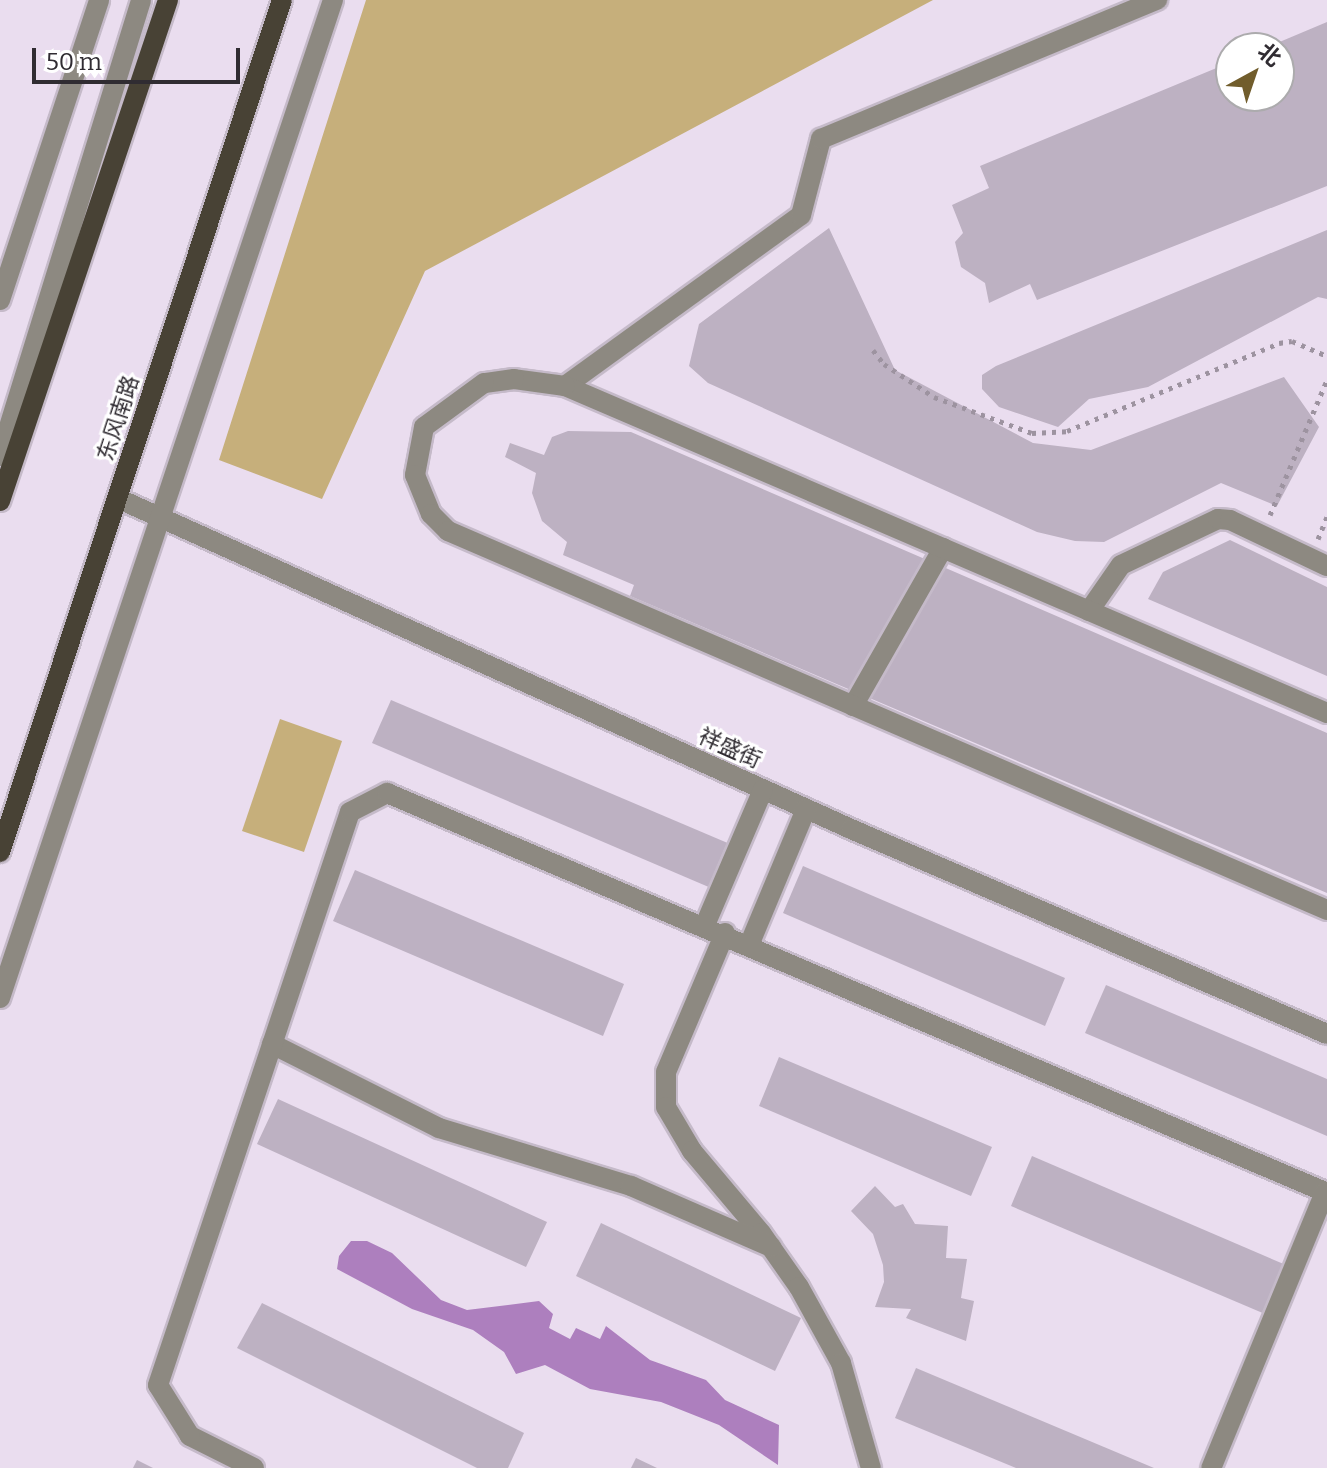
<!DOCTYPE html>
<html>
<head>
<meta charset="utf-8">
<style>
	body { margin:0 }
	#map { position:relative; width:1327px; height:1468px; overflow:hidden; background:#eaddef; font-family:Bitter,"Noto Sans SC",serif }
	div>[style] { position:absolute }
	.green>* { inset:0; background:#c6af7b }
	.water>* { inset:0; background:#ad7fbe }
	.building>* { inset:0; background:#bdb1c2 }
	.path>* { height:5px; margin-top:-2.5px; transform-origin:0; background:repeating-linear-gradient(90deg,#9d93a0 0 4px,transparent 0 10px) }
	.roads { filter:drop-shadow(2px 0 #c5bac9) drop-shadow(-2px 0 #c5bac9) drop-shadow(0 2px #c5bac9) drop-shadow(0 -2px #c5bac9) }
	.minor>* { height:20px; margin:-10px; padding:0 10px; transform-origin:10px; border-radius:10px; background:#8d8981 }
	.major>* { height:20px; margin:-10px; padding:0 10px; transform-origin:10px; border-radius:10px; background:#484235 }
	span { translate:-50% -50%; white-space:nowrap; text-align:center; line-height:1.15; -webkit-text-stroke:6px #fff; paint-order:stroke }
	.street-label { font-size:22px; color:#302c32 }
	.north { position:absolute; left:1215px; top:32px; width:80px; height:80px; box-sizing:border-box; background:#fff; border:2px solid #acabad; border-radius:50%; rotate:40deg; font-size:22px; font-weight:700; line-height:32px; text-align:center; color:#302c32 }
	.north::after { content:''; display:block; margin:auto; width:28px; height:36px; background:#715d2c; clip-path:polygon(50% 0,100% 100%,50% 72%,0 100%) }
	.scale { position:absolute; left:32px; top:48px; width:208px; height:36px; box-sizing:border-box; border:4px solid #302c32; border-top:0; padding-left:10px; font-size:24px; line-height:28px; white-space:nowrap; color:#302c32; -webkit-text-stroke:6px #fff; paint-order:stroke }
</style>
</head>
<body>
<div id="map">
	<div class="green">
		<div style="clip-path:polygon(366px 0,933px 0,425px 271px,322px 499px,219px 460px)"></div>
		<div style="clip-path:polygon(280px 719px,342px 741px,304px 852px,242px 831px)"></div>
	</div>
	<div class="water">
		<div style="clip-path:polygon(351px 1241px,367px 1241px,392px 1253px,441px 1300px,467px 1310px,539px 1301px,553px 1314px,549px 1328px,570px 1339px,576px 1328px,600px 1339px,606px 1326px,650px 1360px,706px 1380px,725px 1400px,779px 1425px,778px 1465px,719px 1425px,661px 1402px,590px 1389px,545px 1365px,516px 1374px,504px 1352px,473px 1330px,412px 1309px,337px 1269px,339px 1256px)"></div>
	</div>
	<div class="building">
		<div style="clip-path:polygon(1327px 22px,1327px 186px,1037px 300px,1030px 284px,989px 303px,985px 283px,961px 267px,955px 242px,963px 233px,952px 205px,989px 188px,980px 166px,1231px 62px,1231px 96px,1279px 96px,1279px 48px,1265px 48px)"></div>
		<div style="clip-path:polygon(829px 228px,895px 370px,1033px 443px,1091px 450px,1284px 377px,1319px 427px,1277px 506px,1221px 483px,1104px 542px,1075px 541px,1037px 532px,708px 383px,689px 366px,699px 324px)"></div>
		<div style="clip-path:polygon(1327px 230px,1327px 299px,1318px 297px,1148px 387px,1089px 399px,1058px 427px,999px 407px,982px 389px,982px 375px,996px 366px)"></div>
		<div style="clip-path:polygon(568px 431px,631px 432px,1327px 733px,1327px 893px,630px 596px,634px 585px,563px 555px,567px 542px,542px 521px,532px 493px,536px 473px,505px 457px,510px 443px,544px 455px,552px 437px)"></div>
		<div style="clip-path:polygon(1230px 540px,1327px 587px,1327px 676px,1148px 599px,1163px 572px)"></div>
		<div style="clip-path:polygon(391px 700px,730px 844px,711px 888px,372px 743px)"></div>
		<div style="clip-path:polygon(803px 866px,1065px 978px,1045px 1026px,783px 913px)"></div>
		<div style="clip-path:polygon(355px 870px,624px 984px,603px 1036px,333px 921px)"></div>
		<div style="clip-path:polygon(1106px 985px,1327px 1079px,1327px 1136px,1085px 1033px)"></div>
		<div style="clip-path:polygon(779px 1057px,992px 1147px,971px 1196px,759px 1106px)"></div>
		<div style="clip-path:polygon(278px 1099px,547px 1222px,526px 1267px,257px 1144px)"></div>
		<div style="clip-path:polygon(1032px 1156px,1286px 1265px,1265px 1314px,1011px 1206px)"></div>
		<div style="clip-path:polygon(875px 1186px,895px 1207px,903px 1204px,915px 1224px,948px 1226px,946px 1258px,967px 1259px,961px 1298px,974px 1301px,966px 1341px,906px 1318px,911px 1309px,875px 1307px,884px 1282px,883px 1265px,873px 1234px,851px 1211px)"></div>
		<div style="clip-path:polygon(601px 1223px,801px 1318px,775px 1371px,576px 1276px)"></div>
		<div style="clip-path:polygon(262px 1303px,524px 1433px,508px 1468px,477px 1468px,237px 1348px)"></div>
		<div style="clip-path:polygon(916px 1368px,1154px 1468px,1016px 1468px,895px 1418px)"></div>
		<div style="clip-path:polygon(636px 1458px,657px 1468px,631px 1468px)"></div>
		<div style="clip-path:polygon(137px 1460px,153px 1468px,133px 1468px)"></div>
	</div>
	<div class="path">
		<div style="left:873px;top:350px;width:18px;rotate:52deg"></div>
		<div style="left:884px;top:364px;width:60px;rotate:33.4deg"></div>
		<div style="left:934px;top:397px;width:104px;rotate:20.2deg"></div>
		<div style="left:1032px;top:433px;width:35px;rotate:-3deg"></div>
		<div style="left:1067px;top:431px;width:230px;rotate:-22.5deg"></div>
		<div style="left:1279px;top:343px;width:13px;rotate:-9deg"></div>
		<div style="left:1292px;top:341px;width:38px;rotate:23deg"></div>
		<div style="left:1270px;top:515px;width:147px;rotate:-67.1deg"></div>
		<div style="left:1318px;top:539px;width:24px;rotate:-68deg"></div>
	</div>
	<div class="roads">
		<div class="minor">
			<div style="left:0;top:300px;width:316px;rotate:-71.7deg"></div>
			<div style="left:565px;top:386px;width:291px;rotate:-35.9deg"></div>
			<div style="left:801px;top:215px;width:79px;rotate:-75.3deg"></div>
			<div style="left:821px;top:139px;width:364px;rotate:-22.5deg"></div>
			<div style="left:0;top:456px;width:477px;rotate:-72.8deg"></div>
			<div style="left:117px;top:498px;width:805px;rotate:24.27deg"></div>
			<div style="left:851px;top:829px;width:518px;rotate:23.3deg"></div>
			<div style="left:1089px;top:611px;width:56px;rotate:-55.2deg"></div>
			<div style="left:1121px;top:565px;width:107px;rotate:-25.4deg"></div>
			<div style="left:1218px;top:519px;width:12px;rotate:5deg"></div>
			<div style="left:1230px;top:520px;width:107px;rotate:25.4deg"></div>
			<div style="left:853px;top:706px;width:182px;rotate:-60.3deg"></div>
			<div style="left:1327px;top:713px;width:829px;rotate:-156.77deg"></div>
			<div style="left:565px;top:386px;width:51px;rotate:-172.2deg"></div>
			<div style="left:514px;top:379px;width:30px;rotate:172deg"></div>
			<div style="left:484px;top:383px;width:74px;rotate:143.7deg"></div>
			<div style="left:424px;top:427px;width:49px;rotate:100.6deg"></div>
			<div style="left:415px;top:475px;width:42px;rotate:67.7deg"></div>
			<div style="left:431px;top:514px;width:24px;rotate:45deg"></div>
			<div style="left:448px;top:531px;width:957px;rotate:23.32deg"></div>
			<div style="left:705px;top:925px;width:147px;rotate:-66.8deg"></div>
			<div style="left:725px;top:933px;width:151px;rotate:113deg"></div>
			<div style="left:666px;top:1072px;width:35px;rotate:90deg"></div>
			<div style="left:666px;top:1107px;width:51px;rotate:59.4deg"></div>
			<div style="left:692px;top:1151px;width:107px;rotate:49.9deg"></div>
			<div style="left:761px;top:1233px;width:66px;rotate:54.9deg"></div>
			<div style="left:799px;top:1287px;width:87px;rotate:61.1deg"></div>
			<div style="left:841px;top:1363px;width:109px;rotate:74.1deg"></div>
			<div style="left:750px;top:943px;width:145px;rotate:-67.3deg"></div>
			<div style="left:0;top:998px;width:1052px;rotate:-71.55deg"></div>
			<div style="left:272px;top:1044px;width:187px;rotate:26.7deg"></div>
			<div style="left:439px;top:1128px;width:201px;rotate:16.8deg"></div>
			<div style="left:631px;top:1186px;width:153px;rotate:23.5deg"></div>
			<div style="left:254px;top:1468px;width:72px;rotate:-153.4deg"></div>
			<div style="left:190px;top:1436px;width:60px;rotate:-122.1deg"></div>
			<div style="left:158px;top:1385px;width:604px;rotate:-71.48deg"></div>
			<div style="left:350px;top:812px;width:42px;rotate:-27.2deg"></div>
			<div style="left:387px;top:793px;width:1019px;rotate:23.04deg"></div>
			<div style="left:1325px;top:1192px;width:299px;rotate:112.4deg"></div>
		</div>
		<div class="major">
			<div style="left:0;top:501px;width:528px;rotate:-71.46deg"></div>
			<div style="left:0;top:852px;width:897px;rotate:-71.69deg"></div>
		</div>
	</div>
	<div class="street-label">
		<span style="left:118px;top:418px;rotate:-72deg">东风南路</span>
		<span style="left:730px;top:748px;rotate:24deg">祥盛街</span>
	</div>
	<div class="north">北</div>
	<div class="scale">50 m</div>
</div>
</body>
</html>
